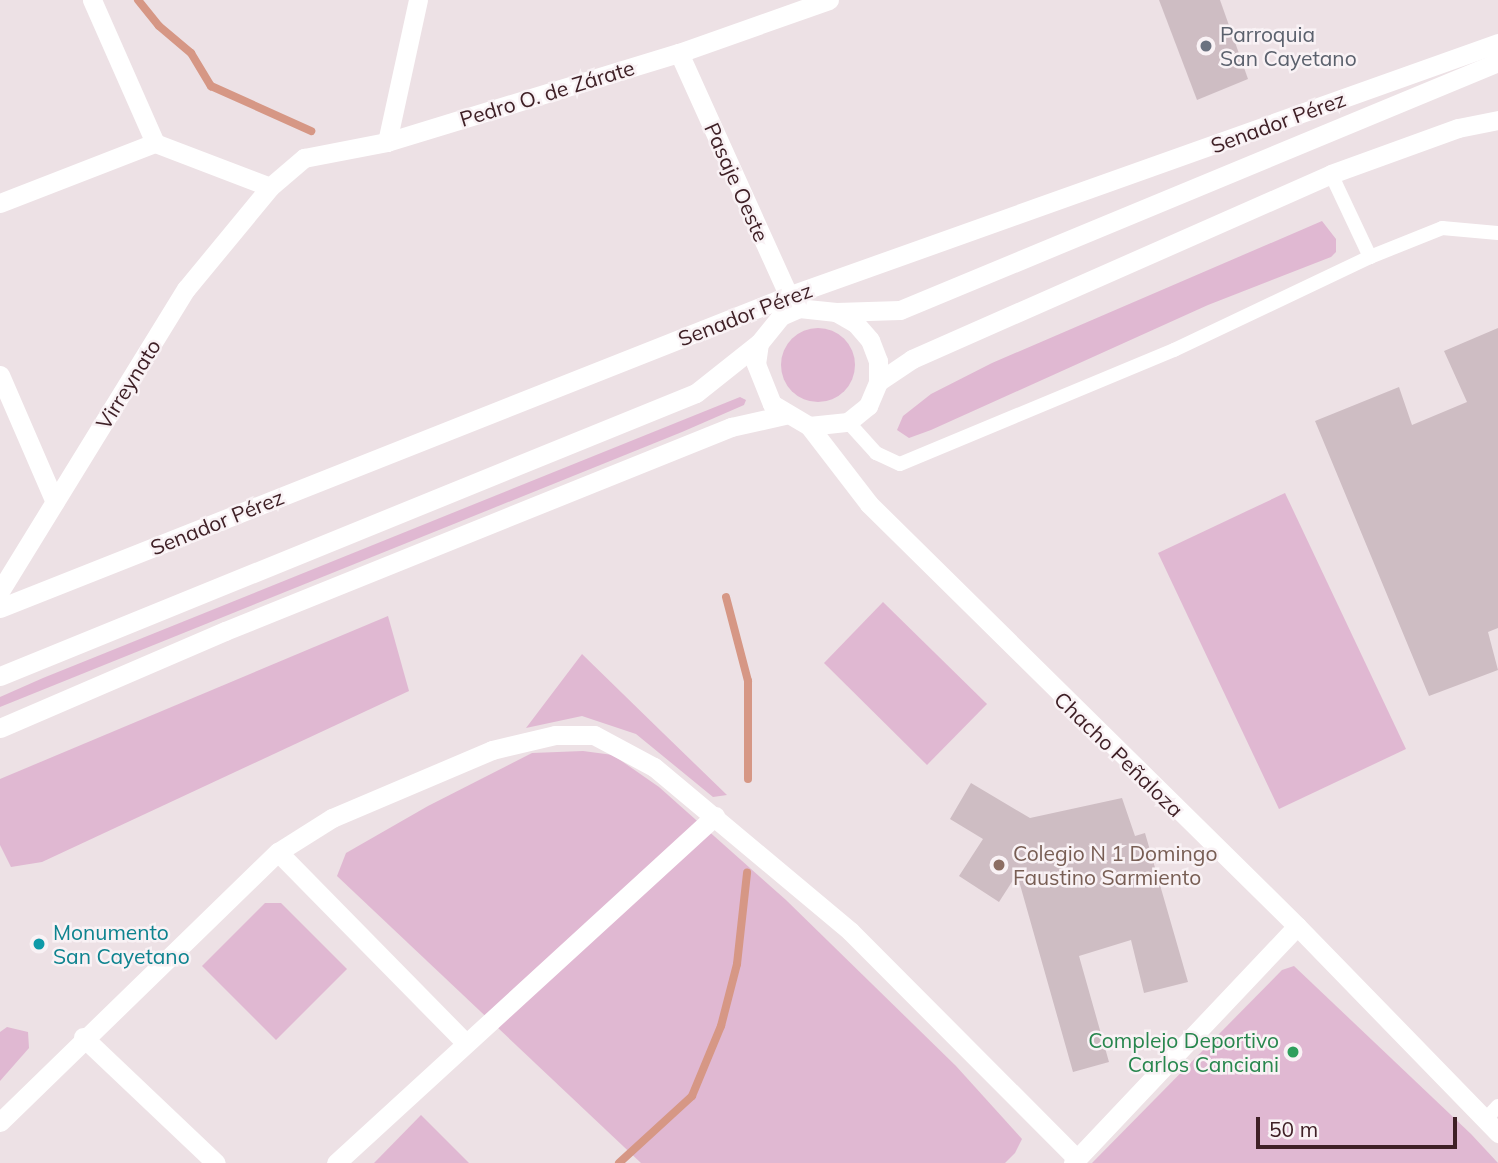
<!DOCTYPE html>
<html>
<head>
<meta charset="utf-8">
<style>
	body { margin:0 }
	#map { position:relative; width:1498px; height:1163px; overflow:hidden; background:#ede1e5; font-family:Mulish,sans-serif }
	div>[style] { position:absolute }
	.green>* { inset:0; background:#e0b8d2 }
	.round { border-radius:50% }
	.stream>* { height:8px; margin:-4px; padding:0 4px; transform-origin:4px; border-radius:4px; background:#d69785 }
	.building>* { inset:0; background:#cebdc3 }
	.service>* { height:14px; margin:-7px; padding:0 7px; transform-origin:7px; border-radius:7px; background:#fff }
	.minor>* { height:19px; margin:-9.5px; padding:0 9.5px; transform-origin:9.5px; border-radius:9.5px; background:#fff }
	.secondary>* { height:19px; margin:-9.5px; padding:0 9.5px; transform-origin:9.5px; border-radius:9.5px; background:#fff }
	.dots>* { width:19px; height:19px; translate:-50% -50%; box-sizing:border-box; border:4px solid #f9f2f5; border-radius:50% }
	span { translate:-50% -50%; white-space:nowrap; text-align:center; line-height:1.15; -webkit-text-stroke:5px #f9f2f5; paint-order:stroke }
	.worship-label { font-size:21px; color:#5b616d }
	.left { translate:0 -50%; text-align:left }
	.street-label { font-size:21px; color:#3f2026 }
	.education-label { font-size:21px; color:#785e54 }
	.culture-label { font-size:21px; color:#0d838f }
	.leisure-label { font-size:21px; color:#27864d }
	.right { translate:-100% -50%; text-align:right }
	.scale { position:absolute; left:1256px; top:1117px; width:201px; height:32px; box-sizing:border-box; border:4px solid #3f2026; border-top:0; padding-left:9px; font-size:21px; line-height:24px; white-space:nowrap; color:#3f2026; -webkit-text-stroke:5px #f9f2f5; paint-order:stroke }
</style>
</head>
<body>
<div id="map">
	<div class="green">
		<div style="clip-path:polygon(1322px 221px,1336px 239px,1336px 252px,1331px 257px,1208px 305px,931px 430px,909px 438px,897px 430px,903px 416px,931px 394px,992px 363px)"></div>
		<div class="round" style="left:781px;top:328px;width:74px;height:74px"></div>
		<div style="clip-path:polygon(740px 397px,746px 400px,744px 405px,682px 432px,0 707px,0 697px,43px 678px)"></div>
		<div style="clip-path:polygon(1285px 493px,1406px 749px,1279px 809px,1158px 553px)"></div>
		<div style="clip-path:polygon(883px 602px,987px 704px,927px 765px,824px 663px)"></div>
		<div style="clip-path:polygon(388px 616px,409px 691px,42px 862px,11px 867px,0 845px,0 779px)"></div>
		<div style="clip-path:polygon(582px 654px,663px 733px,727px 795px,713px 797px,636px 734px,582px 716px,526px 728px)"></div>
		<div style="clip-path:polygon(583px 751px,613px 755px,659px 787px,786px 900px,956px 1066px,1022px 1139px,1015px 1153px,1005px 1163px,641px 1163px,337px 876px,346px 853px,428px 806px,532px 753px)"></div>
		<div style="clip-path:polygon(265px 903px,281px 903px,347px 969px,276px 1040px,202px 966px)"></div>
		<div style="clip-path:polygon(1294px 966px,1471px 1134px,1498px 1163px,1092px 1163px,1282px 970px)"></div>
		<div style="clip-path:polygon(7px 1027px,28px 1032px,29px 1048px,0 1081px,0 1032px)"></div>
		<div style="clip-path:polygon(421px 1115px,469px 1163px,374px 1163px)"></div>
	</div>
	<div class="stream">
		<div style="left:138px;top:0;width:33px;rotate:51deg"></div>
		<div style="left:159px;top:26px;width:42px;rotate:40.2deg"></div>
		<div style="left:191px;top:53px;width:39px;rotate:59deg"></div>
		<div style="left:211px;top:86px;width:110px;rotate:24.2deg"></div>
		<div style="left:726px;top:597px;width:87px;rotate:75.3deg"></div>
		<div style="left:748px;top:681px;width:98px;rotate:90deg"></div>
		<div style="left:619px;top:1163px;width:99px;rotate:-42.5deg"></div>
		<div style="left:692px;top:1096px;width:76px;rotate:-67.5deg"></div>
		<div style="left:721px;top:1026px;width:64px;rotate:-75.5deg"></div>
		<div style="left:737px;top:964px;width:92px;rotate:-83.7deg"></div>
	</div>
	<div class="building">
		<div style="clip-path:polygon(1159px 0,1220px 0,1248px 79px,1197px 100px)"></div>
		<div style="clip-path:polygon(1498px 328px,1498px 628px,1488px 632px,1498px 670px,1429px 696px,1315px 421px,1399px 387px,1412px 425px,1467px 402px,1444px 351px)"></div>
		<div style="clip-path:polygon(971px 783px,1030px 818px,1122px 798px,1135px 836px,1145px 833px,1188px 982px,1144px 993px,1131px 940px,1079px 956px,1109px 1062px,1073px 1072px,1017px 874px,999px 902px,959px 876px,983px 839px,950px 819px)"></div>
	</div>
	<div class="service">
		<div style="left:1331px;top:174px;width:92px;rotate:64.8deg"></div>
		<div style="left:848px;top:422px;width:42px;rotate:47.9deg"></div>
		<div style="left:876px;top:453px;width:26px;rotate:25deg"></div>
		<div style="left:900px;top:464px;width:297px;rotate:-22.6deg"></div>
		<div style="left:1174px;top:350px;width:217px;rotate:-25.4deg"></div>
		<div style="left:1370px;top:257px;width:78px;rotate:-21.9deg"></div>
		<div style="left:1442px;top:228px;width:56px;rotate:5.1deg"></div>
		<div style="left:1485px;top:1120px;width:19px;rotate:-47deg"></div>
	</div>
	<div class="minor">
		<div style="left:92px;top:0;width:156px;rotate:66.2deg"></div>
		<div style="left:679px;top:53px;width:277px;rotate:65.7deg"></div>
		<div style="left:387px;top:142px;width:145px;rotate:-77.7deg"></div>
		<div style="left:0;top:203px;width:166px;rotate:-21.2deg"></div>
		<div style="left:155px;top:143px;width:123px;rotate:20.9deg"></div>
		<div style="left:0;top:375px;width:138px;rotate:66.6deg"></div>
		<div style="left:809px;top:426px;width:98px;rotate:52.4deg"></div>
		<div style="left:869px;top:504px;width:601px;rotate:44.6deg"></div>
		<div style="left:1297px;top:926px;width:289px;rotate:45.8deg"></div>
		<div style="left:0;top:591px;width:355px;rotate:-58.4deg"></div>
		<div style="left:186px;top:289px;width:132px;rotate:-50.5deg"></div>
		<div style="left:270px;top:187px;width:45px;rotate:-40.5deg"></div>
		<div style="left:304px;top:158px;width:85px;rotate:-10.9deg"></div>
		<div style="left:387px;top:142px;width:305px;rotate:-17deg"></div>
		<div style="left:679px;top:53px;width:159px;rotate:-19.5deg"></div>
		<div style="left:0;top:608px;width:848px;rotate:-21.6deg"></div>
		<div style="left:788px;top:296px;width:754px;rotate:-19.61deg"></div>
		<div style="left:278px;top:852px;width:267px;rotate:45.5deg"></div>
		<div style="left:83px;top:1037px;width:183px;rotate:43.5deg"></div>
		<div style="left:0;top:1122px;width:388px;rotate:-44.2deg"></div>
		<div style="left:278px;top:852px;width:64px;rotate:-32.2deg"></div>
		<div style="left:332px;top:818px;width:174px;rotate:-23deg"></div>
		<div style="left:492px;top:750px;width:65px;rotate:-13.4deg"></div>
		<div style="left:555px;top:735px;width:39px"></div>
		<div style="left:594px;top:735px;width:68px;rotate:28.1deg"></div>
		<div style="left:654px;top:767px;width:256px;rotate:39.9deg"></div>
		<div style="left:850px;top:931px;width:322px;rotate:45.1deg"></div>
		<div style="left:336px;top:1163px;width:514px;rotate:-42.48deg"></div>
		<div style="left:1073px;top:1163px;width:326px;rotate:-46.6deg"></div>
	</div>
	<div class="secondary">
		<div style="left:836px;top:312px;width:64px;rotate:-1.8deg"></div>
		<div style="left:900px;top:310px;width:647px;rotate:-22.52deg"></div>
		<div style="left:878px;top:382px;width:21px;rotate:-90deg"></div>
		<div style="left:878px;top:361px;width:22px;rotate:-111deg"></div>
		<div style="left:870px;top:340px;width:23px;rotate:-131deg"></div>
		<div style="left:855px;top:323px;width:22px;rotate:-150deg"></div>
		<div style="left:836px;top:312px;width:37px;rotate:-174deg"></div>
		<div style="left:799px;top:308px;width:20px;rotate:156deg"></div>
		<div style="left:781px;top:316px;width:35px;rotate:129deg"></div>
		<div style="left:759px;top:343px;width:21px;rotate:98deg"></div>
		<div style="left:756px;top:364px;width:43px;rotate:68.2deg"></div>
		<div style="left:772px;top:404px;width:43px;rotate:30.7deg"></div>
		<div style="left:809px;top:426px;width:39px;rotate:-6deg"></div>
		<div style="left:848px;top:422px;width:26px;rotate:-39deg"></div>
		<div style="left:868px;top:406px;width:26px;rotate:-67deg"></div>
		<div style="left:878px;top:382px;width:41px;rotate:-34.1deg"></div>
		<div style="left:912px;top:359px;width:458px;rotate:-23.8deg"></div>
		<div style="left:1331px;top:174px;width:135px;rotate:-19.9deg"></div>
		<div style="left:1458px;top:128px;width:41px;rotate:-11.3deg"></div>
		<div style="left:0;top:676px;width:751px;rotate:-22.13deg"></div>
		<div style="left:696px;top:393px;width:80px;rotate:-38.4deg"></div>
		<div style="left:0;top:728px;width:245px;rotate:-23.3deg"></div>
		<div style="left:225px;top:631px;width:546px;rotate:-21.96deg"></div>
		<div style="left:731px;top:427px;width:55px;rotate:-12.5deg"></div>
	</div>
	<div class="dots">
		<div style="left:1206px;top:46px;background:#6b7280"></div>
		<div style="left:999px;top:865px;background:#8d6e63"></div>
		<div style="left:39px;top:944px;background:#0f9aa8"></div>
		<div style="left:1293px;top:1052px;background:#2e9e5b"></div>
	</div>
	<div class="worship-label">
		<span class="left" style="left:1220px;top:46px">Parroquia<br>San Cayetano</span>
	</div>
	<div class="street-label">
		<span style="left:547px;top:93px;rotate:-17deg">Pedro O. de Zárate</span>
		<span style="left:1278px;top:122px;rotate:-20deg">Senador Pérez</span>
		<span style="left:737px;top:182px;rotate:66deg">Pasaje Oeste</span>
		<span style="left:745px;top:314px;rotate:-21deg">Senador Pérez</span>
		<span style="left:128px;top:384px;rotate:-58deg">Virreynato</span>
		<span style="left:217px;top:522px;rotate:-22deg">Senador Pérez</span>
		<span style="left:1119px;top:754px;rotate:44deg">Chacho Peñaloza</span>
	</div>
	<div class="education-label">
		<span class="left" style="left:1013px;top:865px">Colegio N 1 Domingo<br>Faustino Sarmiento</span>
	</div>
	<div class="culture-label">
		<span class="left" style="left:53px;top:944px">Monumento<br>San Cayetano</span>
	</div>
	<div class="leisure-label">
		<span class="right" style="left:1279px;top:1052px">Complejo Deportivo<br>Carlos Canciani</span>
	</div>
	<div class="scale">50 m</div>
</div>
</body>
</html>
